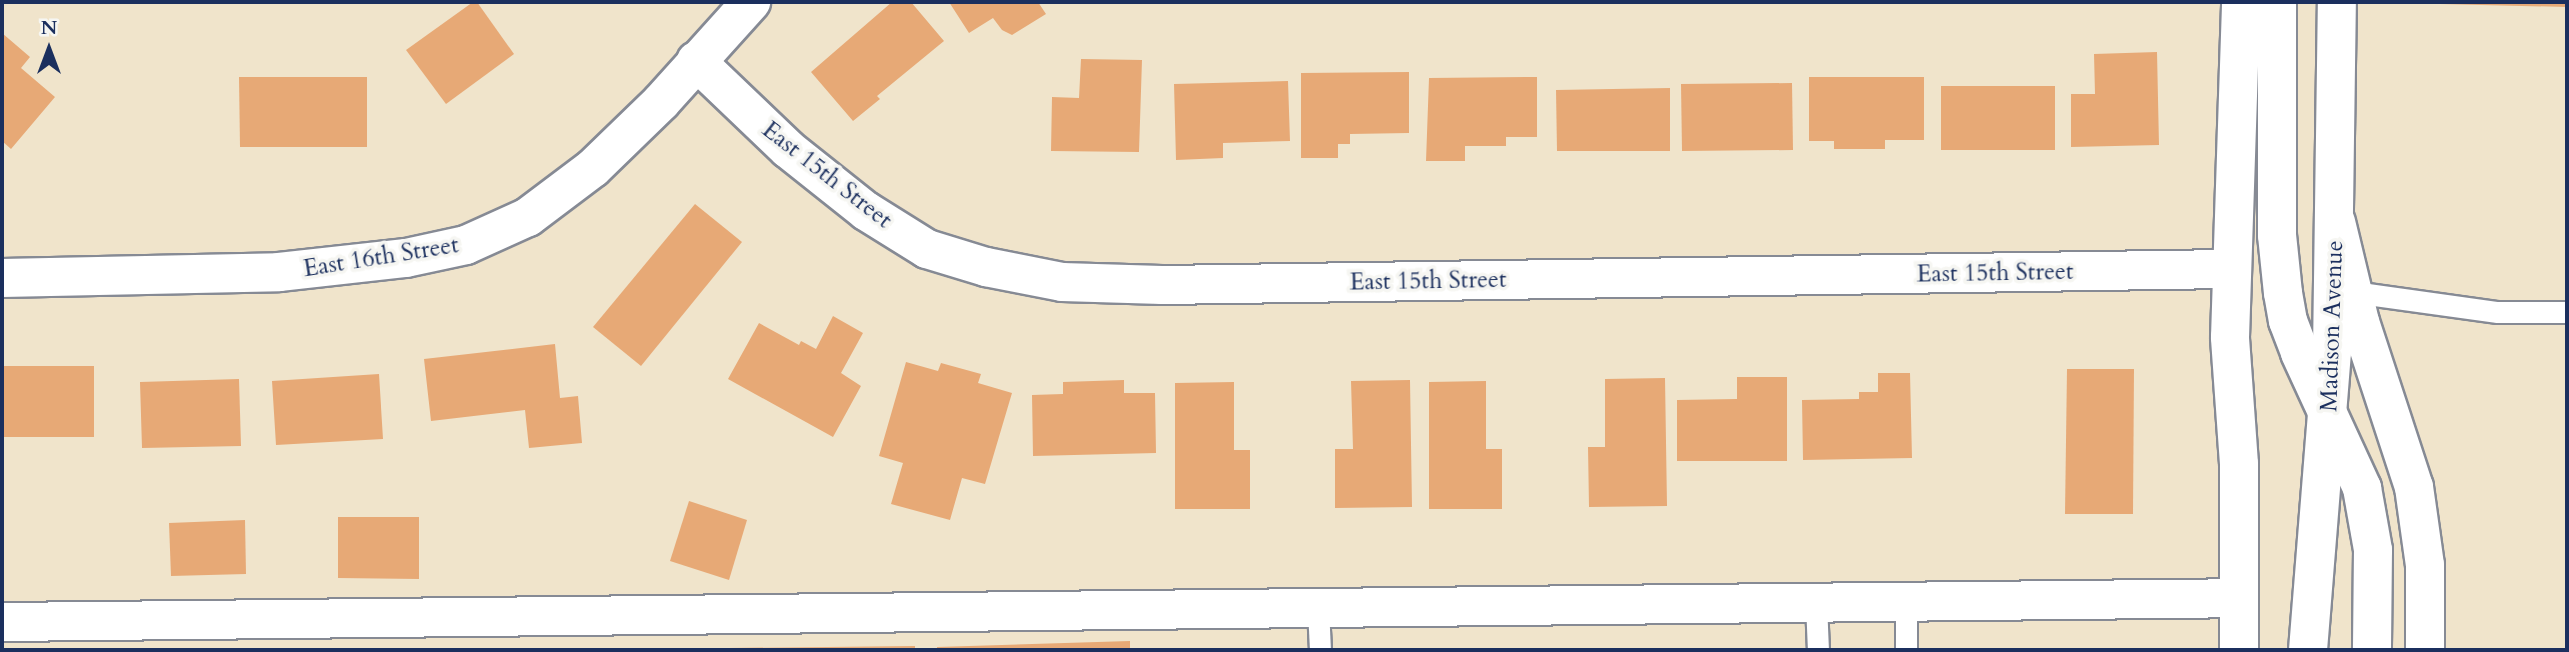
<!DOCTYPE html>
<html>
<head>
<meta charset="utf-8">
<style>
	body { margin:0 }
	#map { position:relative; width:2569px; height:652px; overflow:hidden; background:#f0e4cb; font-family:Cardo,serif }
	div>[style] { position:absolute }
	.building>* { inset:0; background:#e7a976 }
	.roads { filter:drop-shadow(2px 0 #868a94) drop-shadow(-2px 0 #868a94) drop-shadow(0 2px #868a94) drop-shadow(0 -2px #868a94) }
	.service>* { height:21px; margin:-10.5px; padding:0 10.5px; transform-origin:10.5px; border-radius:10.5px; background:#fff }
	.minor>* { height:38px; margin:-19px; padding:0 19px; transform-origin:19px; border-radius:19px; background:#fff }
	.secondary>* { height:38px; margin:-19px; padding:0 19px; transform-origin:19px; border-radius:19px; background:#fff }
	.trunk>* { height:38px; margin:-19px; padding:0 19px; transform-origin:19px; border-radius:19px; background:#fff }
	span { translate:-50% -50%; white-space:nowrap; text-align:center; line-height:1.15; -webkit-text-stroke:7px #f6f6f2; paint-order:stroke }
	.street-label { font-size:24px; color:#1b2f5e }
	.frame { position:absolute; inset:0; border:4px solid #1b2f5e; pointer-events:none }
	.north { position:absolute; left:14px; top:14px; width:70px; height:70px; -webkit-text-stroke:5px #f6f6f2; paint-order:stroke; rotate:0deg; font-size:19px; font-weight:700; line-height:28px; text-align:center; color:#1b2f5e }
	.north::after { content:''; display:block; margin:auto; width:24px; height:32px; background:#1b2f5e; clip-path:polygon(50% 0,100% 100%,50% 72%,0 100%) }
</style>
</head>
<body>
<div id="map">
	<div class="building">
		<div style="clip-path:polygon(473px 2px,477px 2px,514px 54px,446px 104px,406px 50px)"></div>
		<div style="clip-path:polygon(892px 2px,911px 2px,944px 41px,877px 96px,880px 99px,853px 121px,811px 72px)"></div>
		<div style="clip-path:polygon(949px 2px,1038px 2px,1046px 14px,1012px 35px,1002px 30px,993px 18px,969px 33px)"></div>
		<div style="clip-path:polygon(2440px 2px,2567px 2px,2567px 7px,2440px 4px)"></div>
		<div style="clip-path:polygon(2px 33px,30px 57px,21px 68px,55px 97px,11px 149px,2px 141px)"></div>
		<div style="clip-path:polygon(2157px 52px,2159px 145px,2071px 147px,2071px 94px,2095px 94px,2094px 54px)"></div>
		<div style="clip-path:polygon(1081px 59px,1142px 60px,1139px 152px,1051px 151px,1052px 97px,1079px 98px)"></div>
		<div style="clip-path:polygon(1409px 72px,1409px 133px,1350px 134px,1350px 144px,1338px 144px,1338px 158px,1301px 158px,1301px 73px)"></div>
		<div style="clip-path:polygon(239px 77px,367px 77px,367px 147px,240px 147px)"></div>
		<div style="clip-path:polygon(1537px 77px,1537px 137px,1506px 137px,1506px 146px,1465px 146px,1465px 161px,1426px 161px,1429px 78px)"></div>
		<div style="clip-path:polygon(1809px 77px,1924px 77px,1924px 140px,1885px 140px,1885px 149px,1834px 149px,1834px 141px,1809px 141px)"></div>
		<div style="clip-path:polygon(1288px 81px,1290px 141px,1223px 143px,1223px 158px,1176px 160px,1174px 84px)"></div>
		<div style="clip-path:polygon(1792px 83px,1793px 150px,1682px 151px,1681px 84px)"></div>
		<div style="clip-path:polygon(1941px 86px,2055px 86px,2055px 150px,1941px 150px)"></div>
		<div style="clip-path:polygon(1670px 88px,1670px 151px,1557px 151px,1556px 90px)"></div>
		<div style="clip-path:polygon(695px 204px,742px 242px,641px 366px,593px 327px)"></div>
		<div style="clip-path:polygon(833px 316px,863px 333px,841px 373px,861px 386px,833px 437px,728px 379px,759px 323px,799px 345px,801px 341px,816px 349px)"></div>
		<div style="clip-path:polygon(555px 344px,560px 398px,578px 396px,582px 443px,529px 448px,525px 410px,431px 421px,424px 359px)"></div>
		<div style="clip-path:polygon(906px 362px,938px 371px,941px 363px,981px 374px,978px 383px,1012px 393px,985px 484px,962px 478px,950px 520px,891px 504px,903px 463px,879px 456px)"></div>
		<div style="clip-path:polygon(2px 366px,94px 366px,94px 437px,2px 437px)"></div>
		<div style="clip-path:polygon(2067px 369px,2134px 369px,2133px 514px,2065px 514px)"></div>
		<div style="clip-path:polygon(1878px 373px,1910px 373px,1912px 458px,1803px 460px,1802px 400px,1859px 399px,1859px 392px,1878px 392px)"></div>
		<div style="clip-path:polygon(379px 374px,383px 439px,276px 445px,272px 381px)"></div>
		<div style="clip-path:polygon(1737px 377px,1787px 377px,1787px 461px,1677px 461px,1677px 400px,1737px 399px)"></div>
		<div style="clip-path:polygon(1665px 378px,1667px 506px,1589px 507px,1588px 447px,1605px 447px,1605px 379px)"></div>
		<div style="clip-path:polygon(239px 379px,241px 446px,142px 448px,140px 382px)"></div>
		<div style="clip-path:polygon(1124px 380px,1124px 393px,1155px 393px,1156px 453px,1033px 456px,1032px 395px,1063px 394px,1063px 382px)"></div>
		<div style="clip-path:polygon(1410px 380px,1412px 507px,1335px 508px,1335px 449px,1353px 449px,1351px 381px)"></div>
		<div style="clip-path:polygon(1486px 381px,1486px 449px,1502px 449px,1502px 509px,1429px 509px,1429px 382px)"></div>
		<div style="clip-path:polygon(1234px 382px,1234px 450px,1250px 450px,1250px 509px,1175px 509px,1175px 383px)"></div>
		<div style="clip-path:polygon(689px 501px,747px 520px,729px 580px,670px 561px)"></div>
		<div style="clip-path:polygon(338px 517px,419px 517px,419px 579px,338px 578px)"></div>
		<div style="clip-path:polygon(245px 520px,246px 574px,171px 576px,169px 523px)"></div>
		<div style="clip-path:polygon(1130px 641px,1130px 650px,937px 650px,937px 647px)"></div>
		<div style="clip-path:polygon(915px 646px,915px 650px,728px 650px,728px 648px)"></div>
	</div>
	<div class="roads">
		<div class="service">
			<div style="left:2353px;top:292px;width:146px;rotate:7.9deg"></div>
			<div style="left:2498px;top:312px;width:69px"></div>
			<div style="left:1816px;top:603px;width:47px;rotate:87.6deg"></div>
			<div style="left:1318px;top:608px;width:42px;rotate:87.3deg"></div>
			<div style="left:1906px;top:650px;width:49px;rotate:-90deg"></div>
		</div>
		<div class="minor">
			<div style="left:696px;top:61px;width:127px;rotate:43.7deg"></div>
			<div style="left:788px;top:149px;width:100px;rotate:38.5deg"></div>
			<div style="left:866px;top:211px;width:72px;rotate:31.9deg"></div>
			<div style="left:927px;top:249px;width:62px;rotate:17deg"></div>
			<div style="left:986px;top:267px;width:77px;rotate:11.2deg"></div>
			<div style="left:1062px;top:282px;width:100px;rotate:1.7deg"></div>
			<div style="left:1162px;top:285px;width:1070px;rotate:-0.86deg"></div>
			<div style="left:2px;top:278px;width:277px;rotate:-1.2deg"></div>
			<div style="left:279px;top:272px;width:128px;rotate:-6.3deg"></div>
			<div style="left:406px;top:258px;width:61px;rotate:-12.2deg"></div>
			<div style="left:466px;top:245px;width:68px;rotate:-24.3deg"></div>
			<div style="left:528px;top:217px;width:81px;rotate:-37deg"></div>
			<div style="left:593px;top:168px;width:95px;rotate:-44.1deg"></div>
			<div style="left:661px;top:102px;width:135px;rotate:-48deg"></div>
			<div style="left:2px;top:622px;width:2237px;rotate:-0.61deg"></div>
		</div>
		<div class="secondary">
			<div style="left:2239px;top:650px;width:186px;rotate:-90deg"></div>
			<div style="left:2239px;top:464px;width:127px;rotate:-94.1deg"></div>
			<div style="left:2230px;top:337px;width:335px;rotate:-88.1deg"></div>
			<div style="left:2308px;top:650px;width:299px;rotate:-85.4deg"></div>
			<div style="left:2332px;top:352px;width:350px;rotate:-89.2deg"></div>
		</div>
		<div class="trunk">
			<div style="left:2277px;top:2px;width:233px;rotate:90deg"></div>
			<div style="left:2277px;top:235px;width:58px;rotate:84.1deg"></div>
			<div style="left:2283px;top:293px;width:28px;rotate:80deg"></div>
			<div style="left:2288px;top:321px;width:34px;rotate:69deg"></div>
			<div style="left:2300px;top:353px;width:149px;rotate:65.3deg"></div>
			<div style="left:2362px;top:488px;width:63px;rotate:79.9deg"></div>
			<div style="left:2373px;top:550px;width:100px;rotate:90.6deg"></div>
			<div style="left:2336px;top:222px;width:103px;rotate:76.5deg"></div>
			<div style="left:2360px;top:322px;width:174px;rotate:71.9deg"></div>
			<div style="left:2414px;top:487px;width:79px;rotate:82deg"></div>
			<div style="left:2425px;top:565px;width:85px;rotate:90deg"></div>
		</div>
	</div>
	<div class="street-label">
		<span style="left:827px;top:175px;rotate:38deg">East 15th Street</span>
		<span style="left:381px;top:257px;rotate:-9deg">East 16th Street</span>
		<span style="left:1995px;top:273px;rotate:-1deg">East 15th Street</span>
		<span style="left:1428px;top:281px;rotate:-1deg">East 15th Street</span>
		<span style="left:2332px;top:326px;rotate:-88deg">Madison Avenue</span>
	</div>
	<div class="frame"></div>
	<div class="north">N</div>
</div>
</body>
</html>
